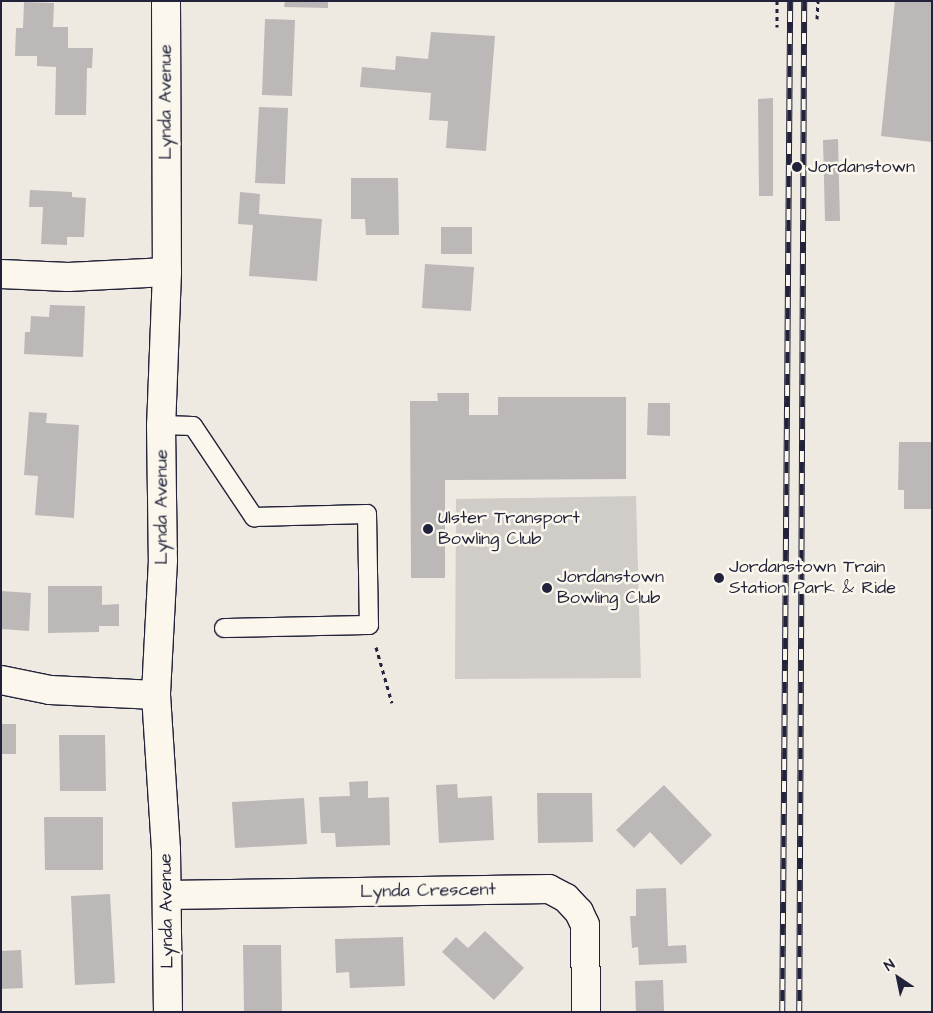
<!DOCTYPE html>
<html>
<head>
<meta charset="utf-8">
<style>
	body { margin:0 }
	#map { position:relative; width:933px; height:1013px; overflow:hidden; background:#eeeae2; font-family:"Architects Daughter",sans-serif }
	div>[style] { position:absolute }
	.green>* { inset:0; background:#d0cdc9 }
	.building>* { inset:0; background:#bcb8b8 }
	.path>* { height:3px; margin-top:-1.5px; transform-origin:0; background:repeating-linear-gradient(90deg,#22223b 0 4px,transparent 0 8px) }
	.roads { filter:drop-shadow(1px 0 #22223b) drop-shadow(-1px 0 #22223b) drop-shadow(0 1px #22223b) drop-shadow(0 -1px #22223b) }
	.service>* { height:18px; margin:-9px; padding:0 9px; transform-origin:9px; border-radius:9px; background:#fbf7ec }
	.minor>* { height:28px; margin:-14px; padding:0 14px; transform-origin:14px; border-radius:14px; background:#fbf7ec }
	.rail>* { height:5.5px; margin-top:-2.75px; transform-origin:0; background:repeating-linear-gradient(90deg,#fbf7ec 0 11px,#22223b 0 22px); box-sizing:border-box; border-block:1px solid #22223b }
	.dots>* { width:14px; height:14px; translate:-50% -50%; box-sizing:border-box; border:2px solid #fbf7ec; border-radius:50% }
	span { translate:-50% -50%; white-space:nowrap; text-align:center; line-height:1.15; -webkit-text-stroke:5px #fbf7ec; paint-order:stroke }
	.street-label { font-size:18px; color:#22223b }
	.poi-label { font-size:18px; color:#22223b }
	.left { translate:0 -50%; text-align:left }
	.frame { position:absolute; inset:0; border:2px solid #22223b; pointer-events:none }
	.north { position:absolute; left:873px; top:953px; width:50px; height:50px; -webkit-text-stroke:4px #fbf7ec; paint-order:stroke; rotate:326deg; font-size:14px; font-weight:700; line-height:20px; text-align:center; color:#22223b }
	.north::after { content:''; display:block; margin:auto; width:18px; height:22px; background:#22223b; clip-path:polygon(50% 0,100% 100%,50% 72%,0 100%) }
</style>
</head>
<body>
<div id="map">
	<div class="green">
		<div style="clip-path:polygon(636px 496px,641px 678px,455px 679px,456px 499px)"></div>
	</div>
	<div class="building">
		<div style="clip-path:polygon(285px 1px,328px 1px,328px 8px,284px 7px)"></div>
		<div style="clip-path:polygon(895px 1px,932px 1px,932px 142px,881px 136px)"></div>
		<div style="clip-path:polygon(24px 2px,54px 3px,53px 27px,68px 27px,68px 48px,93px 48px,92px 68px,87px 68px,86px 115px,55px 115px,56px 67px,37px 66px,37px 56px,15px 56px,16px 28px,23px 28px)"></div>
		<div style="clip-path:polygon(265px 19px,295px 20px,292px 96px,262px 95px)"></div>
		<div style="clip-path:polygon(431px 32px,495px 36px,486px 151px,446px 148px,448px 121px,429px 120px,431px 93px,360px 87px,362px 67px,395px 70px,396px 56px,428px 59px)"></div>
		<div style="clip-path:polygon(773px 98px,773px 196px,759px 196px,758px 99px)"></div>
		<div style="clip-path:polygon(259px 107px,288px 108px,285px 184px,255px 183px)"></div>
		<div style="clip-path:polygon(838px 139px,840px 221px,825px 221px,823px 140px)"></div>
		<div style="clip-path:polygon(351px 178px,398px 178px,399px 235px,366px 235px,365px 219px,351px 219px)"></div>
		<div style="clip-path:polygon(30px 190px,72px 192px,72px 197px,86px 198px,84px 237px,67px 237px,67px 245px,41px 244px,43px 207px,29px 207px)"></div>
		<div style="clip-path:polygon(240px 192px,260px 194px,259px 214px,322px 219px,317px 281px,249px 276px,253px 225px,238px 224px)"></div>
		<div style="clip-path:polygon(441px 227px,472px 227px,472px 254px,441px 254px)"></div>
		<div style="clip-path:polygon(425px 264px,474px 267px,471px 311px,422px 308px)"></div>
		<div style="clip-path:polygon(50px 305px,85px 306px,83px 357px,24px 354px,25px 332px,30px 332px,31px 316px,49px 317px)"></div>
		<div style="clip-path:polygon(437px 393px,469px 393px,469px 415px,498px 415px,498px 397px,626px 397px,626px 479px,445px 480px,445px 578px,411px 578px,410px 401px,438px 401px)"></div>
		<div style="clip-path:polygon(648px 403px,670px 403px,670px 436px,647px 435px)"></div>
		<div style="clip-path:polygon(29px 412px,47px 413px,46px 423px,79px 425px,74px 518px,35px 515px,38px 476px,24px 475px)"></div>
		<div style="clip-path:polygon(899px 442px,932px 442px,932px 509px,904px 509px,904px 490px,898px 490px)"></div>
		<div style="clip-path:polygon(48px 586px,102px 586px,102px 605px,119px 604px,119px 626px,99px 626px,99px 632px,48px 633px)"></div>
		<div style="clip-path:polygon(1px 591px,31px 593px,29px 631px,1px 629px)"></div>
		<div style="clip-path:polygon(1px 724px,16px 724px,16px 754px,1px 754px)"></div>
		<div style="clip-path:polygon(59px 735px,105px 735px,106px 791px,60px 791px)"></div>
		<div style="clip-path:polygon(368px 781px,368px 798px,389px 797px,390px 845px,336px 847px,335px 833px,321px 833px,319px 797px,350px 796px,349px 782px)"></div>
		<div style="clip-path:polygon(457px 784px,458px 798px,492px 796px,494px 840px,439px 843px,436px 785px)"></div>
		<div style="clip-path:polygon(664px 785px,712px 835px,681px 865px,650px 832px,634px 848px,616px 830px)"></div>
		<div style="clip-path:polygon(537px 793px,592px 793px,593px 842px,538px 843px)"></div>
		<div style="clip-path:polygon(304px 798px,307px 844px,235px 848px,232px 802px)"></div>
		<div style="clip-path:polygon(44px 817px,103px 817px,103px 870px,45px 870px)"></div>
		<div style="clip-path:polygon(666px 888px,668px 946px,686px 945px,687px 963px,639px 965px,638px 947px,632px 948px,630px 916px,636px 916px,636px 889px)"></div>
		<div style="clip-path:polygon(110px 894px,115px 983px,75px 985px,71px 896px)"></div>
		<div style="clip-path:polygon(485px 931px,524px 968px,494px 1000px,442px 952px,456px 937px,468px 948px)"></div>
		<div style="clip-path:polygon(403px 937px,405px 986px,350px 988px,349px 972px,336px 973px,335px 939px)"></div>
		<div style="clip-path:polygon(243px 945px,281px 945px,282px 1012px,244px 1012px)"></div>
		<div style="clip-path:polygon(21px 950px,23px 988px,1px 989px,1px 951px)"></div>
		<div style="clip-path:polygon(663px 980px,664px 1012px,636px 1012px,635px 981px)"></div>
	</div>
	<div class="path">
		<div style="left:777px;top:1px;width:26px;rotate:90deg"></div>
		<div style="left:817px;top:19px;width:18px;rotate:-87deg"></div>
		<div style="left:376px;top:647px;width:58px;rotate:74.1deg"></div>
	</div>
	<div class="roads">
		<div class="service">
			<div style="left:161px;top:425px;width:32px;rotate:2deg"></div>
			<div style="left:193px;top:426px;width:110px;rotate:56.2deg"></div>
			<div style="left:254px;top:517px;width:113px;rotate:-1.5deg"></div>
			<div style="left:367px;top:514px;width:111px;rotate:89deg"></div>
			<div style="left:369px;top:625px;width:145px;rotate:178.8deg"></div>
		</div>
		<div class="minor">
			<div style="left:166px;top:1px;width:271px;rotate:89.8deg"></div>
			<div style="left:167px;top:272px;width:153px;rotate:92.2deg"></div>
			<div style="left:161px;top:425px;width:135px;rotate:89.2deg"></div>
			<div style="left:163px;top:560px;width:135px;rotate:93deg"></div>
			<div style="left:156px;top:695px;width:155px;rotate:86.3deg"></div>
			<div style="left:166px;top:850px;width:162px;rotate:89.3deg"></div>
			<div style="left:1px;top:274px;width:67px;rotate:2.6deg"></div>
			<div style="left:68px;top:277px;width:99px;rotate:-2.9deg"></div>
			<div style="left:1px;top:680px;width:50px;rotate:11.5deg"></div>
			<div style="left:50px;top:690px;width:106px;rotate:2.7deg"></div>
			<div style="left:167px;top:895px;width:382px;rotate:-0.9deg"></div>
			<div style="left:549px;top:889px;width:19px;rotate:28deg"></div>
			<div style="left:566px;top:898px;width:19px;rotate:47deg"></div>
			<div style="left:579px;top:912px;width:14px;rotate:65deg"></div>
			<div style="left:585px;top:925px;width:87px;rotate:89.3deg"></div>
		</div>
	</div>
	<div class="rail">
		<div style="left:782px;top:1012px;width:1011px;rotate:-89.55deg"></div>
		<div style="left:799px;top:1012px;width:1011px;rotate:-89.72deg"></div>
	</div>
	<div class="dots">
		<div style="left:797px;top:167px;background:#22223b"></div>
		<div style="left:428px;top:529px;background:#22223b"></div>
		<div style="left:719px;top:578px;background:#22223b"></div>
		<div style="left:547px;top:588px;background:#22223b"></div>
	</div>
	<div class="street-label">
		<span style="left:166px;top:102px;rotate:-90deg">Lynda Avenue</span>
		<span style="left:162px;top:507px;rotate:-90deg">Lynda Avenue</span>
		<span style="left:428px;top:891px;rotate:-1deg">Lynda Crescent</span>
		<span style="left:167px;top:911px;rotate:-91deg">Lynda Avenue</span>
	</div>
	<div class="poi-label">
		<span class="left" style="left:808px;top:167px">Jordanstown</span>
		<span class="left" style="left:438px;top:529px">Ulster Transport<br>Bowling Club</span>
		<span class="left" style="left:729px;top:578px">Jordanstown Train<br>Station Park &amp; Ride</span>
		<span class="left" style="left:557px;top:588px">Jordanstown<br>Bowling Club</span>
	</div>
	<div class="frame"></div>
	<div class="north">N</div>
</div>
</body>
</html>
